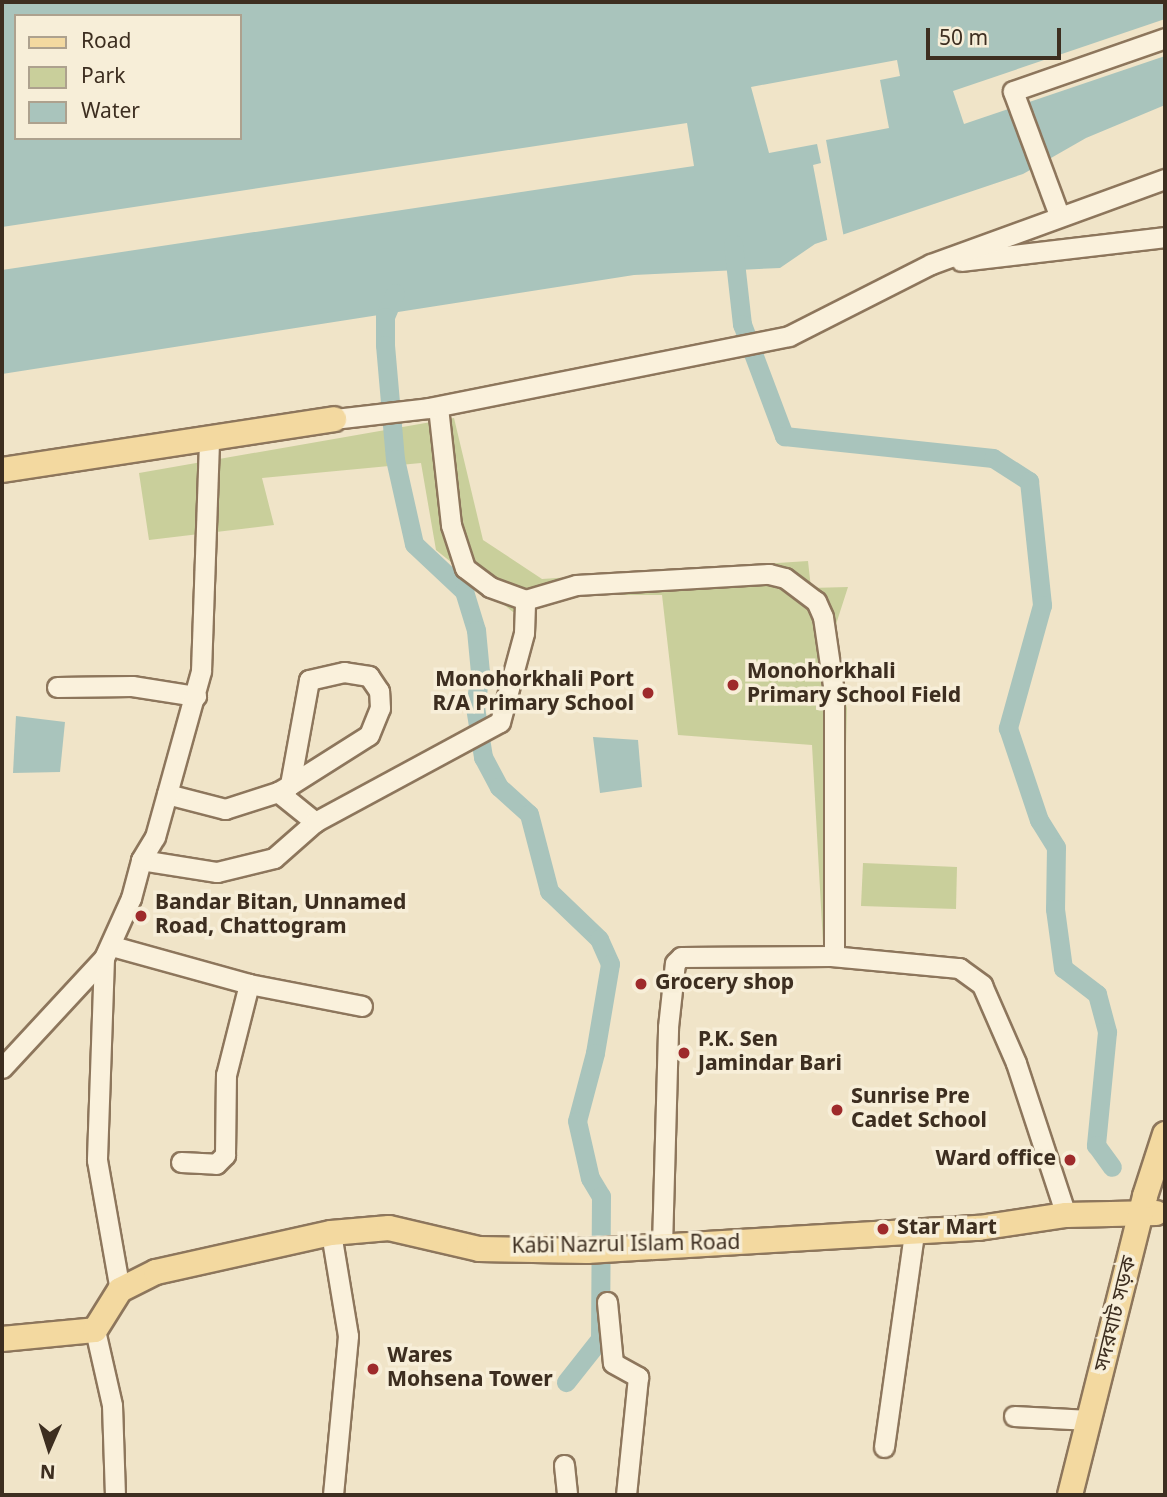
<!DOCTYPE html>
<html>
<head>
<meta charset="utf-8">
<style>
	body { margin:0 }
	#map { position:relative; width:1167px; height:1497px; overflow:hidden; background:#f0e4c8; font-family:Georgia,"Noto Sans Bengali",serif }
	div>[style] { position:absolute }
	.green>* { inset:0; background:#c9cf9b }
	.water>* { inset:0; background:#a9c4bc }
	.pier>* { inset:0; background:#f0e4c8 }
	.canal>* { height:19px; margin:-9.5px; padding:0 9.5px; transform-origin:9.5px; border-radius:9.5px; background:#a9c4bc }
	.roads { filter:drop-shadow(2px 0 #8d765c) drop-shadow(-2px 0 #8d765c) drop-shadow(0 2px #8d765c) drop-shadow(0 -2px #8d765c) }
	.minor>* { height:19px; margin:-9.5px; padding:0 9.5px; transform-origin:9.5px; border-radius:9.5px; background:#faf1dc }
	.major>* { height:24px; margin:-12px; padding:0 12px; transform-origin:12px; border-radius:12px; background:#f3d9a0 }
	.dots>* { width:19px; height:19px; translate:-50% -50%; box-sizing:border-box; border:4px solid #f7eed8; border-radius:50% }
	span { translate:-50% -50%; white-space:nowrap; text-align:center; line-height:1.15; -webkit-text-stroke:7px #f7eed8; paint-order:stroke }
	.poi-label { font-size:21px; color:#3d2e20; font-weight:700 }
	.left { translate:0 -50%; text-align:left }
	.right { translate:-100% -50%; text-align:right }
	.street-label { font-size:21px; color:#3d2e20 }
	.frame { position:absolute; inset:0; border:4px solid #3d2e20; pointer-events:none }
	.legend { position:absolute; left:14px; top:14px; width:228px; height:126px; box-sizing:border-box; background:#f7eed8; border:2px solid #ada18e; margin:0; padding:9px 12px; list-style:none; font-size:21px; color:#3d2e20 }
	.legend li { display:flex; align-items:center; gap:14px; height:35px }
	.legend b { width:35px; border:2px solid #ada18e }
	.north { position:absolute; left:14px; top:1413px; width:70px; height:70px; -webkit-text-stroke:5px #f7eed8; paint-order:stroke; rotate:183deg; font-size:19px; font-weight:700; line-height:28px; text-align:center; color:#3d2e20 }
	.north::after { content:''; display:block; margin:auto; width:24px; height:32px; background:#3d2e20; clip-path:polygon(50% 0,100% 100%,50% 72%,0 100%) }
	.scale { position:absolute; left:926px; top:28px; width:135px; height:32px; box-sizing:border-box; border:4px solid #3d2e20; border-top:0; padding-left:9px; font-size:21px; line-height:24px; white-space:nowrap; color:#3d2e20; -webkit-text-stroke:5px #f7eed8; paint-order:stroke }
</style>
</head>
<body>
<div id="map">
	<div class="green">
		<div style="clip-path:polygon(454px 418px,483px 540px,542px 579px,808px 561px,811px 588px,848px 587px,830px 643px,847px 708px,841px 944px,823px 943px,812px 745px,678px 735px,662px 595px,555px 595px,549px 604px,513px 612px,436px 550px,421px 463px,262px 478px,274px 525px,149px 540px,139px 473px)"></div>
		<div style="clip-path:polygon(863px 863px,957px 867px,956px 909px,861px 906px)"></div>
	</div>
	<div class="water">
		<div style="clip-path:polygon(evenodd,2px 2px,1165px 2px,1165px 105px,1086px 138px,1023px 174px,815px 244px,780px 268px,634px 275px,2px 374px,2px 2px,16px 16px,240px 16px,240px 138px,16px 138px,16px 16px)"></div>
		<div style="clip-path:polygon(16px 716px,65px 722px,60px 772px,13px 773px)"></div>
		<div style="clip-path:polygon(593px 737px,638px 740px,642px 787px,600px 793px)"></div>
	</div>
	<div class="pier">
		<div style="clip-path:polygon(1165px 19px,1165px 56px,964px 124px,953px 91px)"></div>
		<div style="clip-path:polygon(897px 60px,900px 76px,880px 80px,889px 128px,826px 140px,844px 238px,828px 244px,813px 165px,821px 163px,817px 144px,769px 153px,751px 87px)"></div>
		<div style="clip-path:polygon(687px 123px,694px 166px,2px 270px,2px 227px)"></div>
	</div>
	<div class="canal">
		<div style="left:733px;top:244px;width:81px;rotate:83.6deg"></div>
		<div style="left:742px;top:324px;width:120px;rotate:69.4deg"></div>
		<div style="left:784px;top:436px;width:210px;rotate:6deg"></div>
		<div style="left:993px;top:458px;width:43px;rotate:32.6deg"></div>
		<div style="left:1029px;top:481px;width:125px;rotate:84deg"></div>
		<div style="left:1042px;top:605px;width:128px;rotate:105.5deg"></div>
		<div style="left:1008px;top:728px;width:97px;rotate:71.4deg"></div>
		<div style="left:1039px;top:820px;width:32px;rotate:58deg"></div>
		<div style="left:1056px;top:847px;width:62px;rotate:90.9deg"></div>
		<div style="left:1055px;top:909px;width:60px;rotate:82.3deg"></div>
		<div style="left:1063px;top:968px;width:43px;rotate:37.4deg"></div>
		<div style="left:1097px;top:994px;width:39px;rotate:75deg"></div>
		<div style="left:1107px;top:1032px;width:114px;rotate:95.6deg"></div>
		<div style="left:1096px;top:1145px;width:27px;rotate:54deg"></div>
		<div style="left:395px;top:293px;width:26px;rotate:113deg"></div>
		<div style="left:385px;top:317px;width:28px;rotate:90deg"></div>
		<div style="left:385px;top:345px;width:114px;rotate:85deg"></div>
		<div style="left:395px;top:459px;width:87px;rotate:77.4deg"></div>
		<div style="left:414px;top:544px;width:69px;rotate:43.2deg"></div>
		<div style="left:464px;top:591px;width:41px;rotate:72.9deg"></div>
		<div style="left:476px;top:630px;width:42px;rotate:84.6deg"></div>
		<div style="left:480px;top:672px;width:35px;rotate:98deg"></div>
		<div style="left:475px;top:707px;width:51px;rotate:80.9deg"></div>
		<div style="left:483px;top:757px;width:34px;rotate:62deg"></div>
		<div style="left:499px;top:787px;width:40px;rotate:42deg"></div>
		<div style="left:529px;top:814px;width:80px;rotate:75.4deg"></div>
		<div style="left:549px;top:891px;width:69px;rotate:43.8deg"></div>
		<div style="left:599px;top:939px;width:27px;rotate:66deg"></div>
		<div style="left:610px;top:964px;width:90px;rotate:99.6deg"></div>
		<div style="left:595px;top:1053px;width:70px;rotate:104.8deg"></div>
		<div style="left:577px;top:1121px;width:58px;rotate:77.2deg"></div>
		<div style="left:590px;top:1178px;width:21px;rotate:59deg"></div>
		<div style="left:601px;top:1196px;width:143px;rotate:90.4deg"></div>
		<div style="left:600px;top:1339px;width:55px;rotate:128.3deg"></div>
	</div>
	<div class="roads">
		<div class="minor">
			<div style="left:1059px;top:215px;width:132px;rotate:-110.4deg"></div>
			<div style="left:1013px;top:91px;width:161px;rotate:-19.2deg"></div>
			<div style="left:961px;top:261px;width:205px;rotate:-6.7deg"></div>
			<div style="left:438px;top:407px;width:119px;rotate:83.7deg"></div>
			<div style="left:451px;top:525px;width:45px;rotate:72deg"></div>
			<div style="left:465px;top:568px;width:31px;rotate:37deg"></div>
			<div style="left:490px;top:587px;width:37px;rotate:20deg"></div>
			<div style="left:525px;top:600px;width:53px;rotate:-16.4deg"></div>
			<div style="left:576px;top:585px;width:193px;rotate:-3.3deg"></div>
			<div style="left:769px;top:574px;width:16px;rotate:14deg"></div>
			<div style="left:785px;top:578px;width:39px;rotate:37deg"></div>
			<div style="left:816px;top:601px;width:17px;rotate:66deg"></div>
			<div style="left:823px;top:617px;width:76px;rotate:81.7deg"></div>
			<div style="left:834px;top:692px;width:264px;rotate:90deg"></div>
			<div style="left:334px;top:419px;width:96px;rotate:-6.6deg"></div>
			<div style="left:429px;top:408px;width:367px;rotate:-11.3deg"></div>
			<div style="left:789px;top:336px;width:159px;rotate:-26.9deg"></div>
			<div style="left:931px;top:264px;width:249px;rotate:-20deg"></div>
			<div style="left:57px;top:687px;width:75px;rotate:-0.8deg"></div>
			<div style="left:132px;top:686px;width:65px;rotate:8.9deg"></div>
			<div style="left:278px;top:792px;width:14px;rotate:-30deg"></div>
			<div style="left:290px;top:785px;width:93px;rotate:-32.3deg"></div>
			<div style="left:369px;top:735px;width:29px;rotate:-68deg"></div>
			<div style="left:380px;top:708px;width:17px;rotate:-93deg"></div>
			<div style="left:379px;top:691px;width:18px;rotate:-124deg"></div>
			<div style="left:369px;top:676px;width:25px;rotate:-171deg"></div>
			<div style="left:344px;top:672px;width:36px;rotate:167deg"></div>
			<div style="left:309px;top:680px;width:107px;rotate:100.3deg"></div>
			<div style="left:167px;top:794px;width:60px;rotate:14.5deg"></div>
			<div style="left:225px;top:809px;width:56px;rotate:-17.8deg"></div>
			<div style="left:278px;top:792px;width:48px;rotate:39deg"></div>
			<div style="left:141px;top:860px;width:77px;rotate:9deg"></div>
			<div style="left:217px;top:872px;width:59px;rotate:-13.8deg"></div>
			<div style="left:274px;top:858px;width:55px;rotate:-41.3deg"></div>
			<div style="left:315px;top:822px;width:210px;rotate:-28.4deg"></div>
			<div style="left:500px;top:722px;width:92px;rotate:-74.9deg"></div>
			<div style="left:524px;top:633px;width:33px;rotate:-88deg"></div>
			<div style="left:112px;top:946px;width:142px;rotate:15.5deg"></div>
			<div style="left:249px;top:984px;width:115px;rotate:11deg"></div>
			<div style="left:104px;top:958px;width:202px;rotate:92deg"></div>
			<div style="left:97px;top:1160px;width:132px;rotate:80deg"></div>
			<div style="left:2px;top:1068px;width:150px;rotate:-47.2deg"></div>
			<div style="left:104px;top:958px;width:66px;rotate:-65.8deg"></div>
			<div style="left:131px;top:898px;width:39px;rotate:-75deg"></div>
			<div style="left:141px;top:860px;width:27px;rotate:-59deg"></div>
			<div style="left:155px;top:837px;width:172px;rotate:-74.5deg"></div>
			<div style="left:201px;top:671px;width:232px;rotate:-88deg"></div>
			<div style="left:181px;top:1162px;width:35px;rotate:3deg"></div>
			<div style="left:216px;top:1164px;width:13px;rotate:-45deg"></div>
			<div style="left:225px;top:1155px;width:80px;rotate:-89.3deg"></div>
			<div style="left:226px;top:1075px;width:94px;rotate:-75.8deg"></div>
			<div style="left:331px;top:1233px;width:104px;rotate:80.6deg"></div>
			<div style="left:348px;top:1336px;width:160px;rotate:95.4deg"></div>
			<div style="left:662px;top:1246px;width:219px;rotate:-88.4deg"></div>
			<div style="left:668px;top:1027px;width:64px;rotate:-83.8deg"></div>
			<div style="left:675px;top:963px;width:8px;rotate:-45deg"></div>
			<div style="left:681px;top:957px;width:150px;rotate:-0.4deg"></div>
			<div style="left:831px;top:956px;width:129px;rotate:5.4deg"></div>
			<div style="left:959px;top:968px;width:29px;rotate:36deg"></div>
			<div style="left:982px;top:985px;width:85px;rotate:66.4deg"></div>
			<div style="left:1016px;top:1063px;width:160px;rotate:71.8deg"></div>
			<div style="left:607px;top:1302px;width:61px;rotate:84.4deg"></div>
			<div style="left:613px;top:1363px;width:29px;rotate:29deg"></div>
			<div style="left:638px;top:1377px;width:119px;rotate:95.8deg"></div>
			<div style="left:95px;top:1330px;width:77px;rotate:77.2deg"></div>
			<div style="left:112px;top:1405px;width:90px;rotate:88.1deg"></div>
			<div style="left:1014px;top:1416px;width:75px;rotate:3.1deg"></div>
			<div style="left:884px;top:1447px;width:216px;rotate:-82deg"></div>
			<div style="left:564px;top:1465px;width:30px;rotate:84deg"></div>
		</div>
		<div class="major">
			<div style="left:2px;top:470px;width:336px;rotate:-8.7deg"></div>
			<div style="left:2px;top:1339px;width:93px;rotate:-5.5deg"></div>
			<div style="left:95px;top:1330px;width:47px;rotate:-58deg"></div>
			<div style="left:120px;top:1290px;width:40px;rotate:-26.6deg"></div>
			<div style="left:156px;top:1272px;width:179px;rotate:-12.6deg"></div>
			<div style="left:331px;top:1233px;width:58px;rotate:-4.9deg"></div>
			<div style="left:389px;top:1228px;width:92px;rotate:13.1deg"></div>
			<div style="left:479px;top:1249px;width:108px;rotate:1.1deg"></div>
			<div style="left:587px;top:1251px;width:393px;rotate:-3.4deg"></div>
			<div style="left:979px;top:1228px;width:88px;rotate:-8.5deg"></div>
			<div style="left:1066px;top:1215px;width:90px;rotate:-1.3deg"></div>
			<div style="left:1070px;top:1495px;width:308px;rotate:-75.9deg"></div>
			<div style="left:1145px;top:1196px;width:65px;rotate:-72.1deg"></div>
		</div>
	</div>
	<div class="dots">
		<div style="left:733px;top:685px;background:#9e2a2b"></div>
		<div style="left:648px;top:693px;background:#9e2a2b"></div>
		<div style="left:141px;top:916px;background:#9e2a2b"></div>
		<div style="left:641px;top:984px;background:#9e2a2b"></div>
		<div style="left:684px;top:1053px;background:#9e2a2b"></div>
		<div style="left:837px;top:1110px;background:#9e2a2b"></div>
		<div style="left:1070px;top:1160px;background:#9e2a2b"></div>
		<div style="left:883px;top:1229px;background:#9e2a2b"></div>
		<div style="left:373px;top:1369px;background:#9e2a2b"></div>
	</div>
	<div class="poi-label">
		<span class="left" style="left:747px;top:685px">Monohorkhali<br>Primary School Field</span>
		<span class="right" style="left:634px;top:693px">Monohorkhali Port<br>R/A Primary School</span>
		<span class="left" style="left:155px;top:916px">Bandar Bitan, Unnamed<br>Road, Chattogram</span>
		<span class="left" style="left:655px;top:984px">Grocery shop</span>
		<span class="left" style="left:698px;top:1053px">P.K. Sen<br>Jamindar Bari</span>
		<span class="left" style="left:851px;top:1110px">Sunrise Pre<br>Cadet School</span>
		<span class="right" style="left:1056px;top:1160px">Ward office</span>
		<span class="left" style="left:897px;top:1229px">Star Mart</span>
		<span class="left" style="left:387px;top:1369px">Wares<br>Mohsena Tower</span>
	</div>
	<div class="street-label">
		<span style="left:626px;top:1246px;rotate:-1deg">Kabi Nazrul Islam Road</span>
		<span style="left:1117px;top:1314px;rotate:-76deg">সদরঘাট সড়ক</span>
	</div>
	<div class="frame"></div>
	<ul class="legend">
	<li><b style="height:9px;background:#f3d9a0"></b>Road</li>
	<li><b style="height:19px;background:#c9cf9b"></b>Park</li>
	<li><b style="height:19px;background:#a9c4bc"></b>Water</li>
	</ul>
	<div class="north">N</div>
	<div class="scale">50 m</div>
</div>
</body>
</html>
